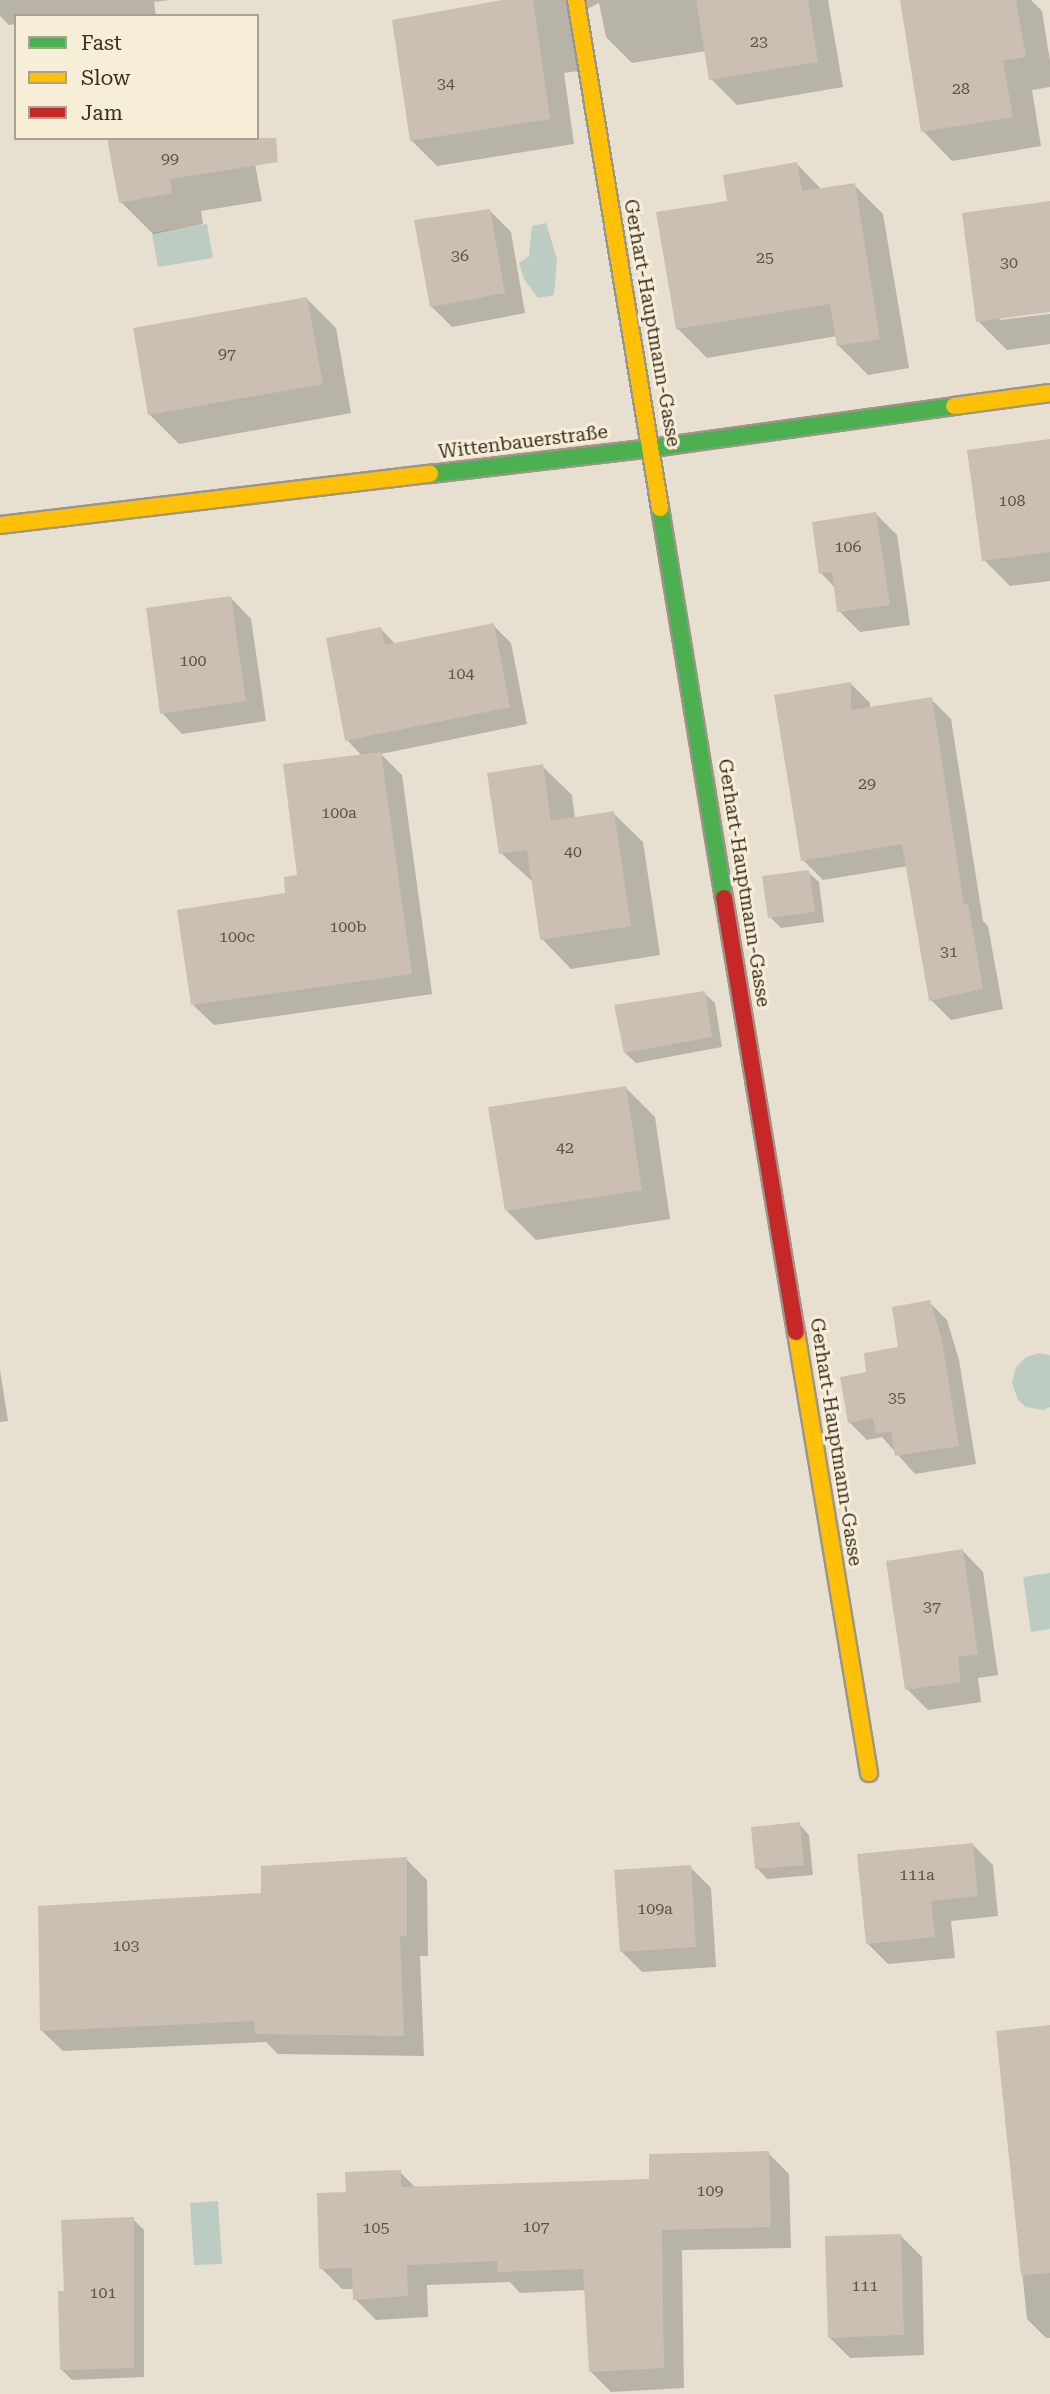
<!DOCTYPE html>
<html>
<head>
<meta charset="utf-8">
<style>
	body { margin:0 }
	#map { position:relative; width:1050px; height:2394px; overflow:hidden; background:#e7e0d1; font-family:"Roboto Serif",serif }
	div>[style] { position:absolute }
	.water>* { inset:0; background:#bcccc2 }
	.shadow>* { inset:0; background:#0003 }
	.building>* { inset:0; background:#cbbfb2 }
	.roads { filter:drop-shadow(2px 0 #9c958a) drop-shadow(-2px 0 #9c958a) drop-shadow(0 2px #9c958a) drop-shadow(0 -2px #9c958a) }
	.fast>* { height:16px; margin:-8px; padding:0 8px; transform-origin:8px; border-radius:8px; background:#4caf50 }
	.slow>* { height:16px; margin:-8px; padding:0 8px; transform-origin:8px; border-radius:8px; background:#ffc107 }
	.jam>* { height:16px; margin:-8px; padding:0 8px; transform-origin:8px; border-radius:8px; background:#c62828 }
	span { translate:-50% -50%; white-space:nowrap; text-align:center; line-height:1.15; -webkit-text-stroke:6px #f7eed8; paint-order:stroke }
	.number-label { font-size:16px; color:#605244 }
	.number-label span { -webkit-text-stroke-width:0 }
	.street-label { font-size:19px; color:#3d2e20 }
	.legend { position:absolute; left:14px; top:14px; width:245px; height:126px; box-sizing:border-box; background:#f7eed8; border:2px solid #ada18e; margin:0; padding:9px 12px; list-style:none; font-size:21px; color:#3d2e20 }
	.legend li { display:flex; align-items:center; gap:14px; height:35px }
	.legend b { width:35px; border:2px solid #ada18e }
</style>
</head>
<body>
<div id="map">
	<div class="water">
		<div style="clip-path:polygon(546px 223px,557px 259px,554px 295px,538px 298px,524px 279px,519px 263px,529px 256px,532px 226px)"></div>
		<div style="clip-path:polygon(207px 224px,213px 258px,158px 267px,152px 233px)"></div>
		<div style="clip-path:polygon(1039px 1353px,1050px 1355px,1050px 1407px,1043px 1410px,1026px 1407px,1018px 1400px,1012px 1383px,1016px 1367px,1026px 1357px)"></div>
		<div style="clip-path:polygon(1050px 1573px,1050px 1629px,1031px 1632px,1023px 1577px)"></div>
		<div style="clip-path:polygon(218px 2201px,222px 2264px,194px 2265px,190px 2203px)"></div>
	</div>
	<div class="shadow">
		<div style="clip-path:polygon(0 0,169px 0,154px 2px,156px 16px,16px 16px,16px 24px,9px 25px,0 16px)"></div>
		<div style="clip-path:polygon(511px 0,828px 0,843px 87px,737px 105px,711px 79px,706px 51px,632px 63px,606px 37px,599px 3px,587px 9px,586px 70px,564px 73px,574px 144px,437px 166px,411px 140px)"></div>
		<div style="clip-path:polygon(904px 0,1031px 0,1042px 11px,1050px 61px,1050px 87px,1032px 90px,1041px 146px,952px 161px,923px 131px)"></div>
		<div style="clip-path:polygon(250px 138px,262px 201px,201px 211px,203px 224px,153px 234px,121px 202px)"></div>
		<div style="clip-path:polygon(797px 164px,822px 190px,854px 185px,883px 214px,909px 368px,868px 375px,838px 345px,837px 336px,707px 358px,677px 328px)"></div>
		<div style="clip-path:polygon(1050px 203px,1050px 310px,1000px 317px,1000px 320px,1050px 314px,1050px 344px,1007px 350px,978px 321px)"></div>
		<div style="clip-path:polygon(490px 211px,511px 232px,525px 313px,452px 327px,431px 306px)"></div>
		<div style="clip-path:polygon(307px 299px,336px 328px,351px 413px,179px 444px,149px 414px)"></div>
		<div style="clip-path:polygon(1050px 441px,1050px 581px,1010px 586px,984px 560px)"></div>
		<div style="clip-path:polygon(876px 514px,897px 535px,910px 625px,860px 632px,839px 611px,836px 589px,821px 573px)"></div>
		<div style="clip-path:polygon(231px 598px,251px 619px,266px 721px,182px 734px,162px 713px)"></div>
		<div style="clip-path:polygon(493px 625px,511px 643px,527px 724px,381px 754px,402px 775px,432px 994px,214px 1025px,193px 1005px,287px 894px,362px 756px,347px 740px,381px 629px,396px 645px)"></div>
		<div style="clip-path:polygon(850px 683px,870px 703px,870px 709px,931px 699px,951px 719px,983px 921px,988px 926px,1003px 1009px,951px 1020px,931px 1000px,908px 866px,823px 880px,803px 860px)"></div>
		<div style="clip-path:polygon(542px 766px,572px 795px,575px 819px,613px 813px,643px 842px,660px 955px,571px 969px,542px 939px,533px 882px,501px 853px)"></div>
		<div style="clip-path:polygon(808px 872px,819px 882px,824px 922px,781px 928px,770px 917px)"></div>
		<div style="clip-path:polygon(704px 993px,715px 1003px,722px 1047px,636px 1063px,625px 1053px)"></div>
		<div style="clip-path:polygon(625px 1087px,655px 1117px,670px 1219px,536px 1240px,507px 1211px)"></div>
		<div style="clip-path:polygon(929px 1302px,947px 1320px,959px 1360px,976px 1464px,915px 1474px,882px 1437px,867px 1440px,849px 1422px,868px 1374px,900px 1349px)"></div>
		<div style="clip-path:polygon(0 1370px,8px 1421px,0 1422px)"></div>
		<div style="clip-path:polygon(963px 1551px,983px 1572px,998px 1675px,978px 1678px,981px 1702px,928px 1710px,907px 1689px)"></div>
		<div style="clip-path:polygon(799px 1824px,809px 1835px,813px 1875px,767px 1879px,757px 1868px)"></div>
		<div style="clip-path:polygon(972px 1844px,993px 1865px,998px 1916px,951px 1921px,955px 1958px,888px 1964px,867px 1943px)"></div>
		<div style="clip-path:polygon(406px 1859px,427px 1880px,428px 1956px,420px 1956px,424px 2056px,278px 2054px,266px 2042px,63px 2051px,42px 2031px)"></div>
		<div style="clip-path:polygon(690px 1867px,711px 1888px,716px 1967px,642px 1972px,621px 1951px)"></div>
		<div style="clip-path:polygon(1050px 2027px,1050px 2338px,1046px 2338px,1027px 2319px,998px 2032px)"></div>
		<div style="clip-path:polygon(768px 2153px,789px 2174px,791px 2248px,682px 2250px,684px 2388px,611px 2392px,590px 2371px,586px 2290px,520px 2293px,510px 2282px,427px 2285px,428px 2317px,376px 2320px,355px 2299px,354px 2289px,342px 2289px,321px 2268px,348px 2193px,400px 2172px,416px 2188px,651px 2181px)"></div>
		<div style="clip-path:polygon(133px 2219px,144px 2230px,144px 2377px,72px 2380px,62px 2370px,65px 2293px)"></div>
		<div style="clip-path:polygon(901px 2236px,922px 2257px,924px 2355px,850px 2358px,829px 2337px)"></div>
	</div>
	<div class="building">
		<div style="clip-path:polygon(502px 0,533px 0,550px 119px,410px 141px,392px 20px)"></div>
		<div style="clip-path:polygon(696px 0,808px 0,818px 62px,709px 80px)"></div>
		<div style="clip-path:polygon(900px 0,1016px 0,1026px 57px,1003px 61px,1013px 117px,921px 132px)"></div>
		<div style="clip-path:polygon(107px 138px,276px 138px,278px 162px,170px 179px,172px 193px,119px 203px)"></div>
		<div style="clip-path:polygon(797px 162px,802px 191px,855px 183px,880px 339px,837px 346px,830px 304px,676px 329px,656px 212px,727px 201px,723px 175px)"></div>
		<div style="clip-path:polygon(1050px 201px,1050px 312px,976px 322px,962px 213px)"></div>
		<div style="clip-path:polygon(490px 209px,505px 293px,430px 307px,414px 220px)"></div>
		<div style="clip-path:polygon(307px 297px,323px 384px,148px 415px,133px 328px)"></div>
		<div style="clip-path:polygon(1050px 439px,1050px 552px,982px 561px,967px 450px)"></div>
		<div style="clip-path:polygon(876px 512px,890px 605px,837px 612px,832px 572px,819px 574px,812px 522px)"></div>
		<div style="clip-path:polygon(231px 596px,246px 701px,160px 714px,146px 608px)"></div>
		<div style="clip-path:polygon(494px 623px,510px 707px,345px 741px,326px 638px,381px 627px,385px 645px)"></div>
		<div style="clip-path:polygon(851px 682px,851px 710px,932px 697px,964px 905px,968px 904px,983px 989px,929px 1001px,902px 844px,801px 861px,774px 695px)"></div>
		<div style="clip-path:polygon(381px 752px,412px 974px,191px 1005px,177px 910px,285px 893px,284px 877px,297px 875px,283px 764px)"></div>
		<div style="clip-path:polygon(543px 764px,551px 821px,614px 811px,631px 926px,540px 940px,527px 850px,499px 854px,487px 773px)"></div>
		<div style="clip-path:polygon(809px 870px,815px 912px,768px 918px,762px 876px)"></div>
		<div style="clip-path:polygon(705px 991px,712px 1037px,624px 1053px,614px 1005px)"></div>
		<div style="clip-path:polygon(626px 1086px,642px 1190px,505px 1211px,488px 1107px)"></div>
		<div style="clip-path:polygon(930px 1300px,942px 1340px,959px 1446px,895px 1456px,891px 1431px,876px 1434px,873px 1418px,848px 1423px,840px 1377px,866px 1372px,864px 1353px,898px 1347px,892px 1307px)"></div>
		<div style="clip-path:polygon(963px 1549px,978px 1654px,958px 1657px,961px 1682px,905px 1690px,886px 1561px)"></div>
		<div style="clip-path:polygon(800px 1822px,804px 1865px,755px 1869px,751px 1827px)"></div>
		<div style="clip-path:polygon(973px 1843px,978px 1896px,931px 1901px,935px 1937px,866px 1944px,857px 1854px)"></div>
		<div style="clip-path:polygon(407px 1857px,407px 1936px,400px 1936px,404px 2036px,255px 2034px,254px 2021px,40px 2031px,38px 1906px,261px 1893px,261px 1866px)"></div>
		<div style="clip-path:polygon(691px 1865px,696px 1947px,620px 1952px,614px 1870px)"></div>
		<div style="clip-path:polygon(1050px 2025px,1050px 2273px,1021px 2275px,996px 2031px)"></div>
		<div style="clip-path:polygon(769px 2151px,771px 2227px,662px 2230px,664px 2368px,589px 2372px,583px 2269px,498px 2272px,497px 2261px,407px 2265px,408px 2296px,353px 2300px,352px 2268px,319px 2269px,317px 2193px,346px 2192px,345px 2172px,401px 2170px,401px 2187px,649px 2179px,649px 2154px)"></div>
		<div style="clip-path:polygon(134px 2217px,134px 2368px,60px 2370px,58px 2291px,64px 2291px,61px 2220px)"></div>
		<div style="clip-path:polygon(901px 2234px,904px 2335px,828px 2338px,825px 2236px)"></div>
	</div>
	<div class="roads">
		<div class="fast">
			<div style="left:430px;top:474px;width:224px;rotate:-6.7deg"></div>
			<div style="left:652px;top:448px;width:305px;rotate:-7.9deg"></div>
			<div style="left:660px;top:508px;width:395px;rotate:80.7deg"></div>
		</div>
		<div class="slow">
			<div style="left:576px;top:0;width:515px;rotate:80.61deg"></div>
			<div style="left:954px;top:406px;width:97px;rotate:-7.7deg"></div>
			<div style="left:0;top:525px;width:433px;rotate:-6.8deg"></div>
			<div style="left:796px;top:1332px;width:447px;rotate:80.6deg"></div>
		</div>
		<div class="jam">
			<div style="left:724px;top:898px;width:440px;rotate:80.6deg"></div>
		</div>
	</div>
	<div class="number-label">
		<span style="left:759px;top:42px">23</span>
		<span style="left:446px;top:84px">34</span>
		<span style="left:961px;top:89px">28</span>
		<span style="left:170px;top:159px">99</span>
		<span style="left:460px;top:256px">36</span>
		<span style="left:765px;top:258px">25</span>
		<span style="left:1009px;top:263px">30</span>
		<span style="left:227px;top:354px">97</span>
		<span style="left:1012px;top:501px">108</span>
		<span style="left:848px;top:547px">106</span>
		<span style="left:193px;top:661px">100</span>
		<span style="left:461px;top:674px">104</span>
		<span style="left:867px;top:784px">29</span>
		<span style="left:339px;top:813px">100a</span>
		<span style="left:573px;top:852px">40</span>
		<span style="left:348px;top:927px">100b</span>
		<span style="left:237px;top:937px">100c</span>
		<span style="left:949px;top:952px">31</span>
		<span style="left:565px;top:1148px">42</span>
		<span style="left:897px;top:1398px">35</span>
		<span style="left:932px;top:1607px">37</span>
		<span style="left:917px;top:1875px">111a</span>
		<span style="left:655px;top:1909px">109a</span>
		<span style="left:126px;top:1946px">103</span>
		<span style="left:710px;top:2191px">109</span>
		<span style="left:536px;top:2227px">107</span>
		<span style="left:376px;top:2228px">105</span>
		<span style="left:865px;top:2286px">111</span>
		<span style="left:103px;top:2293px">101</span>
	</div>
	<div class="street-label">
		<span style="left:652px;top:323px;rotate:80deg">Gerhart-Hauptmann-Gasse</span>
		<span style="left:523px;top:442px;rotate:-7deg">Wittenbauerstraße</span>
		<span style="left:744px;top:883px;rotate:81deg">Gerhart-Hauptmann-Gasse</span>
		<span style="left:836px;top:1442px;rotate:81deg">Gerhart-Hauptmann-Gasse</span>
	</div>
	<ul class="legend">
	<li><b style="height:9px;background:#4caf50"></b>Fast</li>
	<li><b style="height:9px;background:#ffc107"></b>Slow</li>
	<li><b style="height:9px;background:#c62828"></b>Jam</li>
	</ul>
</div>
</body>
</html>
